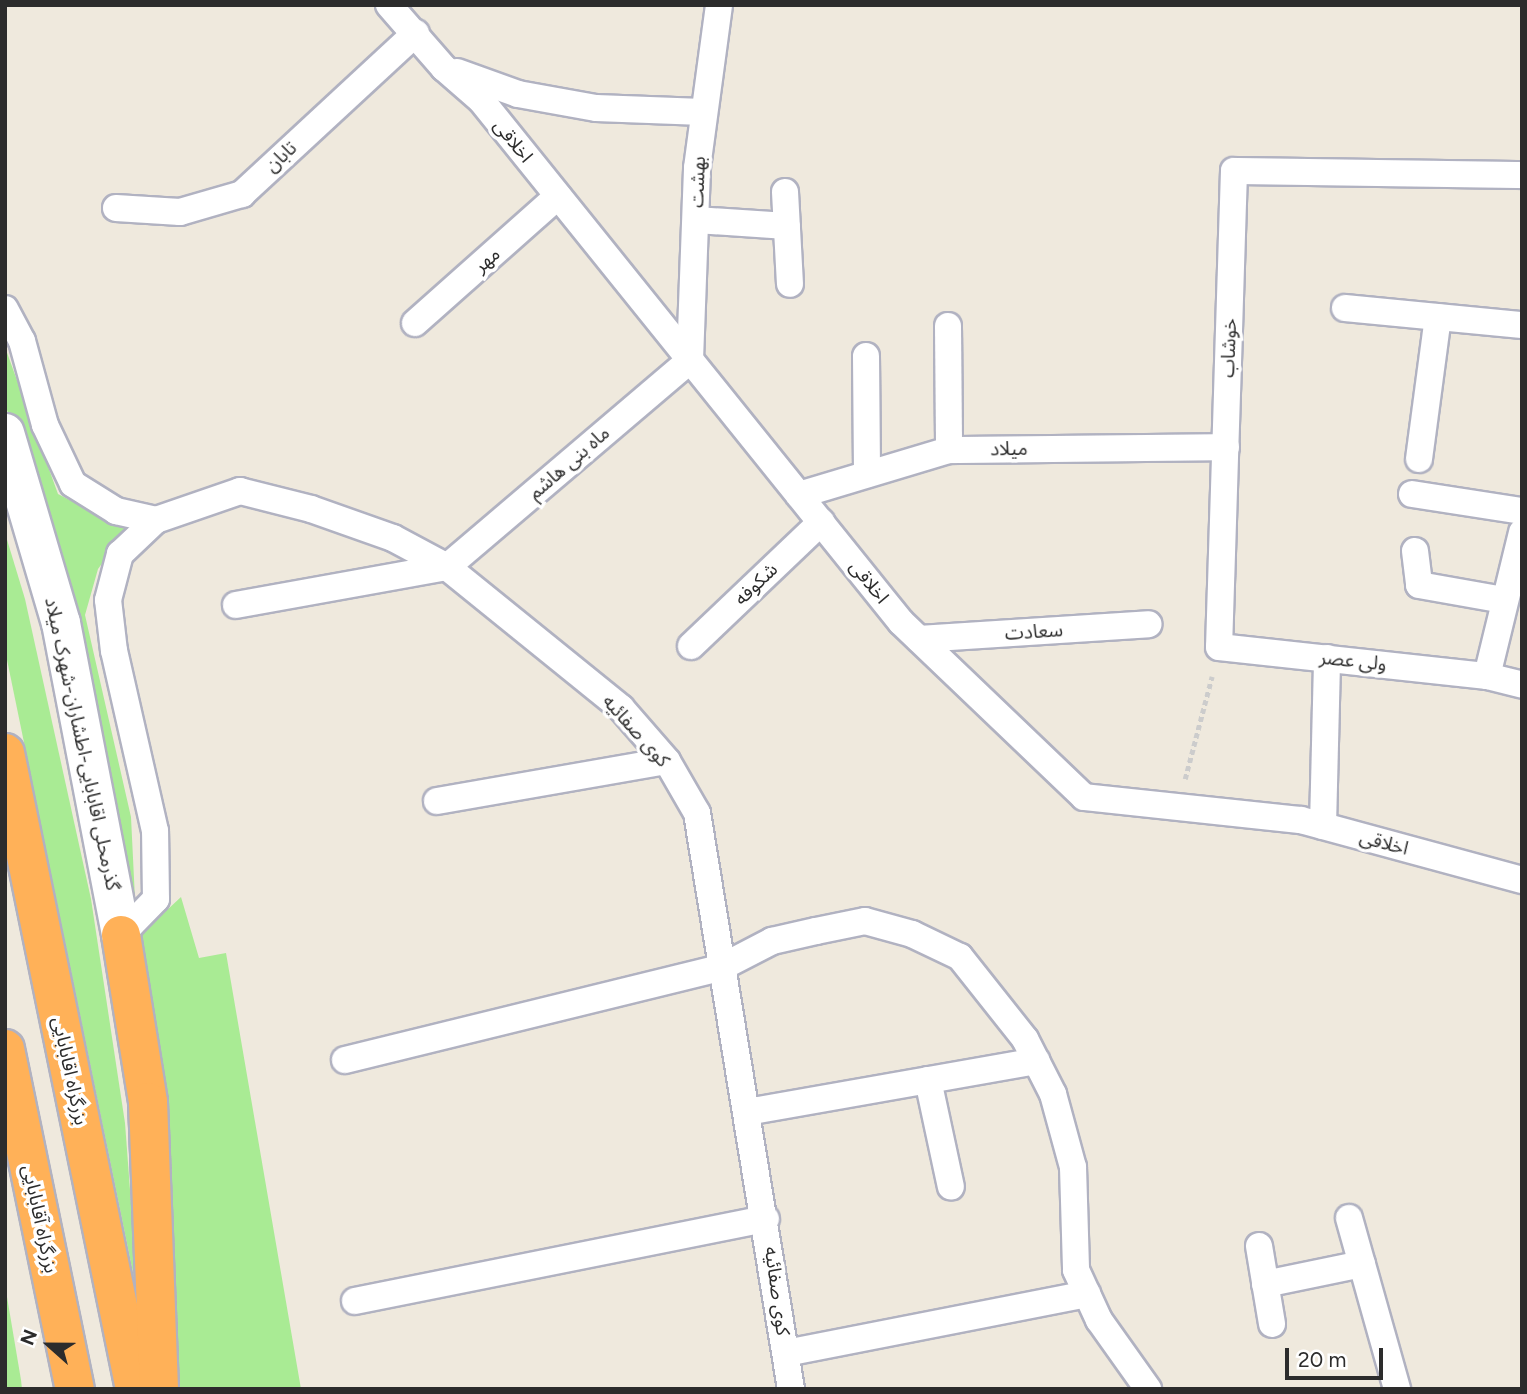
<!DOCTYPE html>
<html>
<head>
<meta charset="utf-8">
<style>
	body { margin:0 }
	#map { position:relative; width:1527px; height:1394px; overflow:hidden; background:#efe9dd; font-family:Figtree,"Noto Sans Arabic",sans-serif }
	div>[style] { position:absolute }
	.green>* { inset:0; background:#a9eb94 }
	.path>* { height:4.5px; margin-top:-2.25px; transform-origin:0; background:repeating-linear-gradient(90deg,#ccc 0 5px,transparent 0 8.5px) }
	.roads { filter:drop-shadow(2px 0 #b1b2c1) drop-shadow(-2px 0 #b1b2c1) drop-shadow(0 2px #b1b2c1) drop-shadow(0 -2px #b1b2c1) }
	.street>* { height:26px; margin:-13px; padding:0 13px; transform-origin:13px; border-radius:13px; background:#fff }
	.secondary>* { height:38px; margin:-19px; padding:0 19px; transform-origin:19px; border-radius:19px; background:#fff }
	.highway>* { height:38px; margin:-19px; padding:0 19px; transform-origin:19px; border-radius:19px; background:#ffb158 }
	span { translate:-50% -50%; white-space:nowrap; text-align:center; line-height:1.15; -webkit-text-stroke:7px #fff; paint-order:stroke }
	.street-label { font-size:19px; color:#2c2c2c }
	.frame { position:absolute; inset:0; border:7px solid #2c2c2c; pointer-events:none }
	.north { position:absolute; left:14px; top:1310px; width:70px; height:70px; -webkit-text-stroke:5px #fff; paint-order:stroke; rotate:291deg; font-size:19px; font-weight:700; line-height:28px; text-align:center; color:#2c2c2c }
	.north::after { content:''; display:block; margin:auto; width:24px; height:32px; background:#2c2c2c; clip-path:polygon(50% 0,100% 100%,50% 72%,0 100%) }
	.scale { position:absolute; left:1285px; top:1348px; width:98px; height:32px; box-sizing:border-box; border:4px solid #2c2c2c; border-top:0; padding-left:9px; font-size:21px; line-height:24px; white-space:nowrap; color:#2c2c2c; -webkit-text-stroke:5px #fff; paint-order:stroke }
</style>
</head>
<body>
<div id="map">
	<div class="green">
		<div style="clip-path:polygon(5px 347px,58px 494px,127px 529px,98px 569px,85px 615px,131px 817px,135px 899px,127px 914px,48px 548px,5px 403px)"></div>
		<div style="clip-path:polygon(5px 533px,25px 599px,91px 899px,125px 1123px,138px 1297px,5px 650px)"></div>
		<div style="clip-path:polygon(181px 897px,199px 958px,226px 953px,301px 1389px,170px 1389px,135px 940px)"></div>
		<div style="clip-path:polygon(5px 1285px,21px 1380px,22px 1389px,5px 1389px)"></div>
	</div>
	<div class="path">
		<div style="left:1185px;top:779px;width:106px;rotate:-75.3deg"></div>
	</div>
	<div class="roads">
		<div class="street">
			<div style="left:389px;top:5px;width:84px;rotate:48.9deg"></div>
			<div style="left:444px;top:68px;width:49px;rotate:40.9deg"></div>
			<div style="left:481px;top:100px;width:670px;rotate:51.18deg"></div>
			<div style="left:901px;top:622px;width:253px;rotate:43.7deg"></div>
			<div style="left:1084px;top:797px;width:218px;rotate:6.1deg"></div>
			<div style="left:1301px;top:820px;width:229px;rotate:15.2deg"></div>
			<div style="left:457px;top:72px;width:65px;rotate:19.8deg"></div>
			<div style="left:518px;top:94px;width:79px;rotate:10.2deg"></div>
			<div style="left:596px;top:108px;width:107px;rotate:2.1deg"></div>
			<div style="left:1522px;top:175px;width:288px;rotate:-179.2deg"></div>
			<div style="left:1234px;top:171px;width:476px;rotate:91.8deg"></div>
			<div style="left:1219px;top:647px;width:270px;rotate:6.2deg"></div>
			<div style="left:1487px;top:676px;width:36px;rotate:14deg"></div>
			<div style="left:785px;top:192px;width:92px;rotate:86.9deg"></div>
			<div style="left:116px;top:208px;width:64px;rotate:3.6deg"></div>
			<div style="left:180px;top:212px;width:65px;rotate:-16.2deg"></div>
			<div style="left:242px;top:194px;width:237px;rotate:-42.8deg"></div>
			<div style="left:696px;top:220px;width:91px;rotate:3.8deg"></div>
			<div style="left:1345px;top:308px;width:178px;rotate:5.5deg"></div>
			<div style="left:5px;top:309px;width:36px;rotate:62deg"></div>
			<div style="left:22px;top:341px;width:87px;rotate:74.7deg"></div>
			<div style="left:45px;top:425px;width:65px;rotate:64.6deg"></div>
			<div style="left:73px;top:484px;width:51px;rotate:32.1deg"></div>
			<div style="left:116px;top:511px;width:41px;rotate:12.7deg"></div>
			<div style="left:415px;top:323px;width:191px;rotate:-41.6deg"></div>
			<div style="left:948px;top:326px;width:124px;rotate:89.5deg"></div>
			<div style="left:866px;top:356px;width:118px;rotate:89.5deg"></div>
			<div style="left:1419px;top:459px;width:143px;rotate:-82.4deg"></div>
			<div style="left:1412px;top:494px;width:111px;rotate:8.8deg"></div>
			<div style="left:799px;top:495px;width:157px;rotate:-16.7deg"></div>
			<div style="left:949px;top:450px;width:277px;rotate:-0.6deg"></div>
			<div style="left:1415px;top:551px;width:34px;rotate:83deg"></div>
			<div style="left:1419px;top:585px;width:86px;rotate:10deg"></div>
			<div style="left:236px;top:605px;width:214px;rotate:-10.2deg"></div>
			<div style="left:447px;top:567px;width:319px;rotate:-40.4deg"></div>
			<div style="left:690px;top:360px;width:192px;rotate:-87.9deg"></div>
			<div style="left:697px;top:168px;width:164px;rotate:-82.3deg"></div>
			<div style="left:919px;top:639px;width:230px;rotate:-3.7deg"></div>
			<div style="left:691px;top:646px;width:180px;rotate:-43.6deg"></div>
			<div style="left:1487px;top:676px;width:148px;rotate:-76.3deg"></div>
			<div style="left:437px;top:801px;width:233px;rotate:-9.9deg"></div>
			<div style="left:1323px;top:826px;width:168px;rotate:-88.6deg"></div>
			<div style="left:121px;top:935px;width:50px;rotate:-45.8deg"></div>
			<div style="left:156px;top:899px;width:68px;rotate:-90.8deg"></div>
			<div style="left:155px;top:831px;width:185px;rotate:-102.8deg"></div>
			<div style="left:114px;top:651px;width:51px;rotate:-96.7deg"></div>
			<div style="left:108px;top:600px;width:48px;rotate:-75.4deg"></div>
			<div style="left:120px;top:554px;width:50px;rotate:-43.4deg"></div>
			<div style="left:156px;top:520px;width:89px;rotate:-19deg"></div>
			<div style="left:240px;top:491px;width:73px;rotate:14.2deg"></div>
			<div style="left:311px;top:509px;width:87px;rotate:19.5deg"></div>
			<div style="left:393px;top:538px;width:61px;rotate:28.2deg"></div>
			<div style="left:447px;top:567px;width:224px;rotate:39deg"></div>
			<div style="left:621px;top:708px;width:70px;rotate:49deg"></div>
			<div style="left:667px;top:761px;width:60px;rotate:60deg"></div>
			<div style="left:697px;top:813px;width:584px;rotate:80.73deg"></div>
			<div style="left:345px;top:1060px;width:386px;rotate:-13.8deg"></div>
			<div style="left:720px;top:968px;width:59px;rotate:-27.4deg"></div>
			<div style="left:772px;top:941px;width:45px;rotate:-12.8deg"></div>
			<div style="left:816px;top:931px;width:50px;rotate:-11.5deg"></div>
			<div style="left:865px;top:921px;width:49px;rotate:15.5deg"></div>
			<div style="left:912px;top:934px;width:53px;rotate:25.6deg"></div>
			<div style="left:960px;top:957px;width:105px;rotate:51.6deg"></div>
			<div style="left:1025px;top:1039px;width:62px;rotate:63deg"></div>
			<div style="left:1053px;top:1094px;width:76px;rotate:74.7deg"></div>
			<div style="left:1073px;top:1167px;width:103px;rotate:88.3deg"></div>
			<div style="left:1076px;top:1270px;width:55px;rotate:65.3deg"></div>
			<div style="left:1099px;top:1320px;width:85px;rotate:54.6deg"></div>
			<div style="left:928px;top:1080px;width:109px;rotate:77.9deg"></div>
			<div style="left:747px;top:1112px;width:294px;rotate:-10deg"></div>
			<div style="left:1349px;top:1218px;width:178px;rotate:74.3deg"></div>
			<div style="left:1259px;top:1246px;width:79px;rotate:80.5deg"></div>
			<div style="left:1265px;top:1284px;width:99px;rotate:-11.7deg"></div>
			<div style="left:355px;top:1301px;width:419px;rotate:-11.3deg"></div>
			<div style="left:786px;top:1353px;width:307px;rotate:-11.1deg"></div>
		</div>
		<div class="secondary">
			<div style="left:5px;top:433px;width:198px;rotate:73.6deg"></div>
			<div style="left:61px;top:623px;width:318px;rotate:79.1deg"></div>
		</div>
		<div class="highway">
			<div style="left:5px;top:753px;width:649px;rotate:78.45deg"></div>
			<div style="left:121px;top:935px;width:169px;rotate:80.8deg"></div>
			<div style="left:148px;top:1102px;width:287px;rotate:87.8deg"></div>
			<div style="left:5px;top:1049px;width:347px;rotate:78.4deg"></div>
		</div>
	</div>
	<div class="street-label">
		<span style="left:513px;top:141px;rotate:51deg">اخلاقی</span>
		<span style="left:281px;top:157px;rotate:-43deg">تابان</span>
		<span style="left:698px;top:182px;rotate:-88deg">بهشت</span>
		<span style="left:487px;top:260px;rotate:-41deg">مهر</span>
		<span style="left:1229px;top:348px;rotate:-88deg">خوشاب</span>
		<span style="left:1009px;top:449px;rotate:-1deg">میلاد</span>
		<span style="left:569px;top:463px;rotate:-41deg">ماه بنی هاشم</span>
		<span style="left:869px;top:582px;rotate:51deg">اخلاقی</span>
		<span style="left:756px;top:584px;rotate:-44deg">شکوفه</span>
		<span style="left:1034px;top:632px;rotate:-4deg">سعادت</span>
		<span style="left:1353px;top:661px;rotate:6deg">ولی عصر</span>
		<span style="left:636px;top:731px;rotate:48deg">کوی صفائیه</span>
		<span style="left:82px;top:744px;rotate:78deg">گذرمحلی اقابابایی-اطشاران-شهرک میلاد</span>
		<span style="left:1384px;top:843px;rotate:15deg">اخلاقی</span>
		<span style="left:70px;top:1071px;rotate:78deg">بزرگراه اقابابایی</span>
		<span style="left:40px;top:1219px;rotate:78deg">بزرگراه آقابابایی</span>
		<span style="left:777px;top:1291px;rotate:82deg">کوی صفائیه</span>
	</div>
	<div class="frame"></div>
	<div class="north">N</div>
	<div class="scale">20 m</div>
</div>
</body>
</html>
